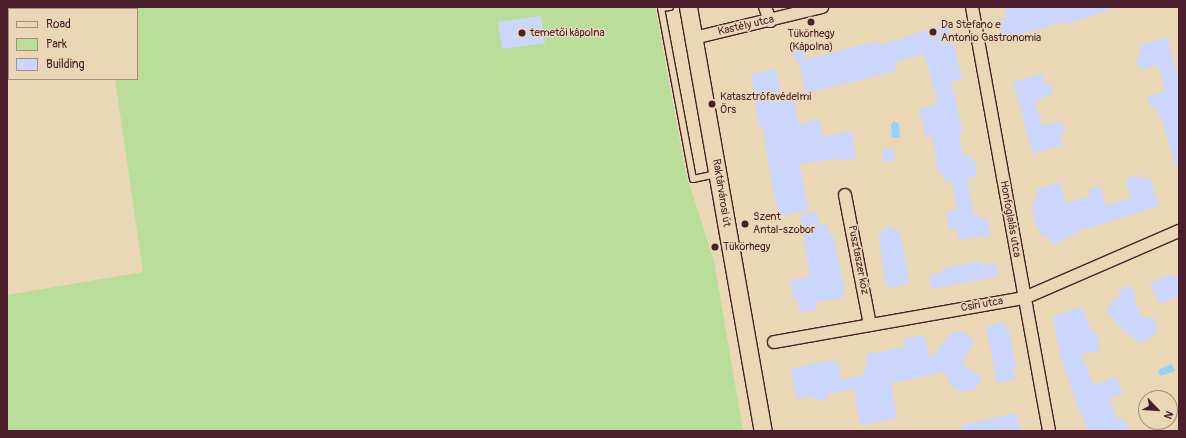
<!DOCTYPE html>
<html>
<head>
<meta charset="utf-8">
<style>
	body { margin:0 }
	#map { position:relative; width:1186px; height:438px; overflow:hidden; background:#ead7b5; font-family:Pangolin,sans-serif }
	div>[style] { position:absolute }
	.green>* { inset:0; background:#b9de99 }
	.water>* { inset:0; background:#98d0f7 }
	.building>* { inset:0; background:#cad6fd }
	.roads { filter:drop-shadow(1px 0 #4a1f2b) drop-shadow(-1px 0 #4a1f2b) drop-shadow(0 1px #4a1f2b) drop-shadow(0 -1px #4a1f2b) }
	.service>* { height:6px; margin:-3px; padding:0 3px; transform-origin:3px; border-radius:3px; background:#ead7b5 }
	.minor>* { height:12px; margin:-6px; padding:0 6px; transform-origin:6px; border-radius:6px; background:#ead7b5 }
	.secondary>* { height:17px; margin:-8.5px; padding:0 8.5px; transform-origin:8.5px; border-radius:8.5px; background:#ead7b5 }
	.dots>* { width:11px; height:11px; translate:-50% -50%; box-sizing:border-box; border:2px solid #ead7b5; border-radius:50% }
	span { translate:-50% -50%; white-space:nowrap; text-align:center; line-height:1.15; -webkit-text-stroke:3px #ead7b5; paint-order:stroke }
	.street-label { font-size:11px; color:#4a1f2b }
	.poi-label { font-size:11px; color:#4a1f2b }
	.left { translate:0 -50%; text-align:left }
	.frame { position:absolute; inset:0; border:8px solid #4a1f2b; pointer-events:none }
	.legend { position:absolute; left:8px; top:8px; width:130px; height:72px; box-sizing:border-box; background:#ead7b5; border:1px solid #aa8d7e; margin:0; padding:5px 7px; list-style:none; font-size:12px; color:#4a1f2b }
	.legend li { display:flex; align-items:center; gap:8px; height:20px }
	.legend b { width:20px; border:1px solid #aa8d7e }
	.north { position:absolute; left:1138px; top:390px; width:40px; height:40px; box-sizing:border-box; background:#ead7b5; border:1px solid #aa8d7e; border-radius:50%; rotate:115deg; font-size:11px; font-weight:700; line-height:16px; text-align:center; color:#4a1f2b }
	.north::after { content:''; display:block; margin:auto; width:14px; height:18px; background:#4a1f2b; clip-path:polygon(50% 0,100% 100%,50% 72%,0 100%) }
</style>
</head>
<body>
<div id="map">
	<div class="green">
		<div style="clip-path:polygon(7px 7px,103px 7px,103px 9px,9px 9px,7px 49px)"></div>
		<div style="clip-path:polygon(105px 7px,655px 7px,686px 174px,714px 261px,743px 431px,7px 431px,7px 295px,143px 272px,115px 79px,137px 79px,137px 9px)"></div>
	</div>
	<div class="water">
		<div style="clip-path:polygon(894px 121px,899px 124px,900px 138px,892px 138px,891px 125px)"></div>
		<div style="clip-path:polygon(1171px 364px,1175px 371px,1160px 376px,1158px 370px)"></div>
	</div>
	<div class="building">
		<div style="clip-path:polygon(1004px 7px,1109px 7px,1109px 10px,1068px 24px,1067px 21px,1022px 34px,1023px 36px,1005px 41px,998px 19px,1007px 18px)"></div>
		<div style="clip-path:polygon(541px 16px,545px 43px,502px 49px,498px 22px)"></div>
		<div style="clip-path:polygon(946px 24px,949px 26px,962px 79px,951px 82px,963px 132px,959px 133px,963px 156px,970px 155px,971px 161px,975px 160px,977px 176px,967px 178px,971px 200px,974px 216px,979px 215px,980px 220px,987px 218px,990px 235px,959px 240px,957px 228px,949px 230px,946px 212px,957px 210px,952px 183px,951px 181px,944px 182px,942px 173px,938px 174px,932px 135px,926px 137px,919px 109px,933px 106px,933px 103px,938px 102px,924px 54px,894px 62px,896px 71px,806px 93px,798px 61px,878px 41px,879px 45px)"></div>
		<div style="clip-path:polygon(1167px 37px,1179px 80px,1179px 165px,1176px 166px,1161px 117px,1159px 118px,1156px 106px,1151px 108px,1148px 97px,1165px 90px,1158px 65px,1140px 69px,1136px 58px,1142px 56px,1138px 46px)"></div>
		<div style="clip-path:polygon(803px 44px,807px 58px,795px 61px,792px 46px)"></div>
		<div style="clip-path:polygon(776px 69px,781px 97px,793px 95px,799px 124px,819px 119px,823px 136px,852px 131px,856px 158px,840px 161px,839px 158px,800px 164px,808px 211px,779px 216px,770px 175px,763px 127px,759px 127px,751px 74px)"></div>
		<div style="clip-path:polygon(1042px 73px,1045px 85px,1050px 83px,1053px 94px,1035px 101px,1042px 126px,1062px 121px,1065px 133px,1060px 134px,1063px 145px,1033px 154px,1013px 82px)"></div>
		<div style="clip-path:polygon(893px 148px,895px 161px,883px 162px,882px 150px)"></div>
		<div style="clip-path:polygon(1139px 174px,1140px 180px,1150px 177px,1159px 206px,1075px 232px,1075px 234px,1052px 245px,1049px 236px,1043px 238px,1034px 220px,1032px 200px,1038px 198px,1036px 189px,1060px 182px,1066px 203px,1090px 196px,1088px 190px,1100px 186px,1106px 206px,1131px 198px,1125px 179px)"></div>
		<div style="clip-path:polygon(817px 212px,819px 226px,827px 224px,829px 234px,833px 233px,845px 293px,842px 298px,816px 302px,817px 309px,800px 312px,797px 299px,793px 300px,790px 280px,810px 277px,800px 215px)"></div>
		<div style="clip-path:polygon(889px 226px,895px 231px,900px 230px,909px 282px,895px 288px,886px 286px,878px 234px)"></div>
		<div style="clip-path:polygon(982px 261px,983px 265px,996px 262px,998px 276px,931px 289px,929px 275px,943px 272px,942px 268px)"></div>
		<div style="clip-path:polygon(1173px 273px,1174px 277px,1179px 275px,1179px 295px,1160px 304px,1150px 284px)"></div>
		<div style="clip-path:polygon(1131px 285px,1137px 298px,1134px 300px,1142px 317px,1154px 318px,1158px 332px,1140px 344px,1116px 323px,1106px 309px,1112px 305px,1110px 301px,1120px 297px,1117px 291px)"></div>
		<div style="clip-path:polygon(1082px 307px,1092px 333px,1097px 332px,1100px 351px,1081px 354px,1093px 385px,1116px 376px,1123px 393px,1109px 399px,1118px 420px,1124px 418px,1129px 431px,1088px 431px,1074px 396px,1060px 356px,1053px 316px)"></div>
		<div style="clip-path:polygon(1004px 322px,1006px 330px,1009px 329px,1016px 368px,1013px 369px,1015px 380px,997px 383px,986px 326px)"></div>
		<div style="clip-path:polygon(962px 331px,974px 341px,962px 363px,982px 378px,975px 389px,961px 392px,951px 385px,944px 372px,891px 383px,897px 418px,860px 425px,854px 389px,826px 394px,827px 399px,815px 401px,814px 396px,796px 399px,791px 369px,824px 361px,838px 361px,841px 379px,864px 375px,863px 367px,868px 367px,866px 354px,905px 347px,904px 339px,925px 335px,930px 360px,950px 333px)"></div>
		<div style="clip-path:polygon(1016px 413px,1020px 431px,962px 431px,962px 425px)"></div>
	</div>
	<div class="roads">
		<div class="service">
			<div style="left:670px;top:7px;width:9px;rotate:174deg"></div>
			<div style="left:661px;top:8px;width:174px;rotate:79.4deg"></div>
			<div style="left:693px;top:179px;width:24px;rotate:-12deg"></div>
		</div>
		<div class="minor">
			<div style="left:765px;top:7px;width:15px;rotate:70deg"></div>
			<div style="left:972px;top:7px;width:431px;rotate:79.7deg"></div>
			<div style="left:694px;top:38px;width:132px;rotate:-13.6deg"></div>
			<div style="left:845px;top:195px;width:132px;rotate:79.1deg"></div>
			<div style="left:774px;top:342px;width:254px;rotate:-10deg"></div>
			<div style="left:1024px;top:298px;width:169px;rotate:-23.4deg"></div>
		</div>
		<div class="secondary">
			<div style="left:688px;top:7px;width:431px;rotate:80deg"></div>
		</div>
	</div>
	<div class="dots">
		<div style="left:811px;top:22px;background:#4a1f2b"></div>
		<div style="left:933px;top:32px;background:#4a1f2b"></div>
		<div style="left:522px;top:33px;background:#4a1f2b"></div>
		<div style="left:712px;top:104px;background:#4a1f2b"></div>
		<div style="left:745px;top:224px;background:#4a1f2b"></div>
		<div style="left:715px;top:247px;background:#4a1f2b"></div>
	</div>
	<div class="street-label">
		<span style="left:746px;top:26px;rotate:-13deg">Kastély utca</span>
		<span style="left:721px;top:193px;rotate:81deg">Raktárvárosi út</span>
		<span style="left:1010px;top:219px;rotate:80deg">Honfoglalás utca</span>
		<span style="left:858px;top:260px;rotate:79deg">Pusztaszer köz</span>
		<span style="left:982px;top:305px;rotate:-10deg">Csiri utca</span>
	</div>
	<div class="poi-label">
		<span class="left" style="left:941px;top:32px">Da Stefano e<br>Antonio Gastronomia</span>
		<span class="left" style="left:530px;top:33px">temetői kápolna</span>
		<span style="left:811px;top:41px">Tükörhegy<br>(Kápolna)</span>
		<span class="left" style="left:720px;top:104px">Katasztrófavédelmi<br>Őrs</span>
		<span class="left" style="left:753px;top:224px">Szent<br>Antal-szobor</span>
		<span class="left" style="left:723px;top:247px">Tükörhegy</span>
	</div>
	<div class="frame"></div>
	<ul class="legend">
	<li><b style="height:5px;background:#ead7b5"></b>Road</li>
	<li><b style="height:11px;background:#b9de99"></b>Park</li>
	<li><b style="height:11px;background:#cad6fd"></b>Building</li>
	</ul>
	<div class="north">N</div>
</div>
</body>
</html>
